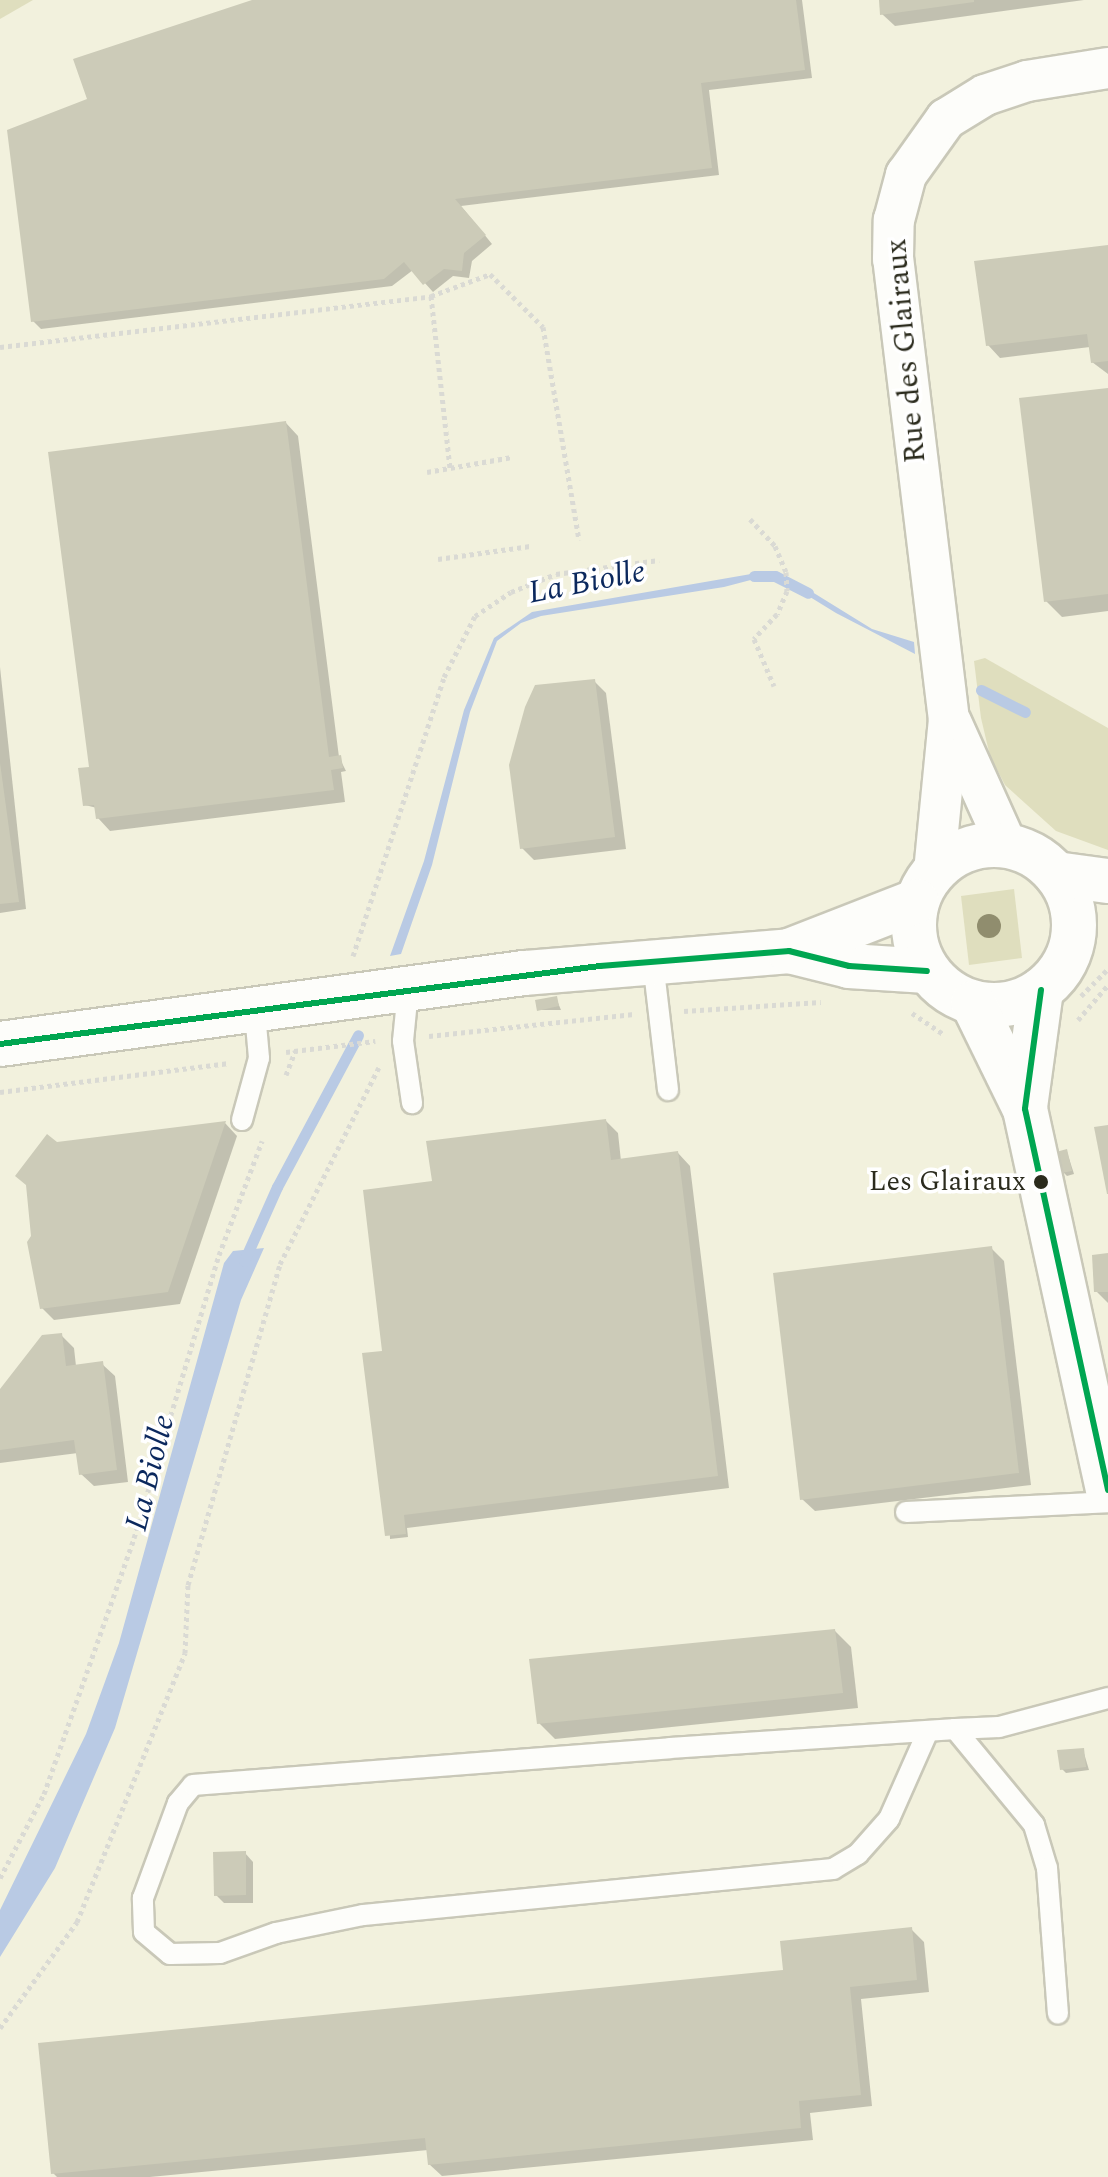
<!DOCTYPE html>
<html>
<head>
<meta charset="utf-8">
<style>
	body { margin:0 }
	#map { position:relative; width:1108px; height:2177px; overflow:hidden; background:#f2f1dd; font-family:Spectral,serif }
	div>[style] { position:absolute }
	.green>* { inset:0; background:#dfdebe }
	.water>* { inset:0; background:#b9cae4 }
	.shadow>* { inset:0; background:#0003 }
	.stream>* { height:11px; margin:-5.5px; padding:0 5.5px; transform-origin:5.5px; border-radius:5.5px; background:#b9cae4 }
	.building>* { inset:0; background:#cccbb8 }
	.path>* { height:5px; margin-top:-2.5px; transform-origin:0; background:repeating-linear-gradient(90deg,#dadad4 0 4px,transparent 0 8px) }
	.roads { filter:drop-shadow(2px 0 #c9c8b8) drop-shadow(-2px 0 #c9c8b8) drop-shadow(0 2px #c9c8b8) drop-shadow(0 -2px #c9c8b8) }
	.lane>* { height:20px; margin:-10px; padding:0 10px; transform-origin:10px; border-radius:10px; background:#fdfdfa }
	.street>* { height:40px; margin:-20px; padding:0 20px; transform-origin:20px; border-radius:20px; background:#fdfdfa }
	.secondary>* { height:44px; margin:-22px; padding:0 22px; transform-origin:22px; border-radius:22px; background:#fdfdfa }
	.secondary>.ring { margin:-22px; padding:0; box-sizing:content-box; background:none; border:44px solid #fdfdfa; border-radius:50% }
	.bus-1>* { height:6px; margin:-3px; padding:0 3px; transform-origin:3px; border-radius:3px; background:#00a651 }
	.trees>* { width:24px; height:24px; margin:-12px; border-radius:50%; background:#908d6e }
	.dots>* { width:22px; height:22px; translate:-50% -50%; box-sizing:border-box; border:4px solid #fff; border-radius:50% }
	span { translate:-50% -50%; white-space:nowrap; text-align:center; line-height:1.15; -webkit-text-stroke:7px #fff; paint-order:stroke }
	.bus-label { font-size:28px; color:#2b2b1d }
	.right { translate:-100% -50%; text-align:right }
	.street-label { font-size:30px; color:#2b2b1d }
	.water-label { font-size:32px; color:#0b285d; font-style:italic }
</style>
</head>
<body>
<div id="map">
	<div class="green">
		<div style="clip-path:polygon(0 0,33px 0,0 19px)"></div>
		<div style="clip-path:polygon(985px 658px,1108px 728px,1108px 850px,1056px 831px,1005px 785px,990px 756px,981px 718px,974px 661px)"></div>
		<div style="clip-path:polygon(1014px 889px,1022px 958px,969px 965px,961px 896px)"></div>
	</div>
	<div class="water">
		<div style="clip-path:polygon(769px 571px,770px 575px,724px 587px,541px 616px,521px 623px,497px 641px,470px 712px,432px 865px,401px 954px,390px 956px,424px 861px,464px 710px,494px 638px,532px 612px)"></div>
		<div style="clip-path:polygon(796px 582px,872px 629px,914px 642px,915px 654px,836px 613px,797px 589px)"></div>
		<div style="clip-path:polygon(264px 1248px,241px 1300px,115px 1728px,55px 1868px,0 1957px,0 1910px,86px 1734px,119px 1643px,224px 1263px,233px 1251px)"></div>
	</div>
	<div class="shadow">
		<div style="clip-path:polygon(258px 0,802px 0,812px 78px,709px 90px,719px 175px,461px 206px,492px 244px,472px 261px,469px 278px,453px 276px,433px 292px,413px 270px,392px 286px,41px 329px,33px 321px,90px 100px)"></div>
		<div style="clip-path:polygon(881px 0,1084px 0,895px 26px,882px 14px)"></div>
		<div style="clip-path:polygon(1108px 247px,1108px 374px,1092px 362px,1090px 347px,1000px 358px,988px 345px)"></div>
		<div style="clip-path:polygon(1108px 390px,1108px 611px,1062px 617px,1046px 601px)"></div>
		<div style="clip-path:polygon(286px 423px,298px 436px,339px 757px,346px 771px,341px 772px,345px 802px,110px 831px,98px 818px,97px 808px,85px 805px,92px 768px)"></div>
		<div style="clip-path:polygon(0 667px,26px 909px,0 913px)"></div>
		<div style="clip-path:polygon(594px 681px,606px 693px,626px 849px,534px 860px,522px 848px)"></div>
		<div style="clip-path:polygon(556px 998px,561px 1010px,539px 1010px)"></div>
		<div style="clip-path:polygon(606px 1121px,618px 1133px,621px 1161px,678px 1153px,690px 1166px,729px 1488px,407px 1528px,408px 1537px,390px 1539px,385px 1352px,434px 1182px)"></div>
		<div style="clip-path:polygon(225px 1123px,237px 1136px,180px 1304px,54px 1320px,42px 1308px,56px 1145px)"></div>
		<div style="clip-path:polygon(1067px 1152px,1074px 1174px,1067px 1176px,1063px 1172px)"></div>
		<div style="clip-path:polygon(991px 1248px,1004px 1261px,1031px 1485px,815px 1511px,802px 1499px)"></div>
		<div style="clip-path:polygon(1108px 1255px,1108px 1303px,1096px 1291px)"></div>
		<div style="clip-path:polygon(61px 1335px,74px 1348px,76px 1366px,102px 1364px,115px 1376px,128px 1482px,94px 1486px,81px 1474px,78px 1453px,0 1463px,0 1392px)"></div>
		<div style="clip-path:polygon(835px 1631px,851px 1647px,858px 1708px,555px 1739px,539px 1723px)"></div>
		<div style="clip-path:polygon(1083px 1750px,1089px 1770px,1066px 1773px,1062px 1769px)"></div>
		<div style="clip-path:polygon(245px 1853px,253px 1862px,253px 1903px,224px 1903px,216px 1895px)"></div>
		<div style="clip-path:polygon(911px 1929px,924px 1942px,929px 1992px,861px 1999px,872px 2106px,810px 2113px,813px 2140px,442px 2176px,429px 2164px,428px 2150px,150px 2177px,57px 2177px,53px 2173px,785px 1972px)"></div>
	</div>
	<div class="stream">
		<div style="left:754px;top:576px;width:21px"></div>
		<div style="left:775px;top:576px;width:37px;rotate:27deg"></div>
		<div style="left:981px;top:690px;width:49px;rotate:26.6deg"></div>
		<div style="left:244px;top:1261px;width:81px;rotate:-66deg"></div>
		<div style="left:277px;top:1187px;width:172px;rotate:-61.9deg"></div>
	</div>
	<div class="building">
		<div style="clip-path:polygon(252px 0,796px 0,805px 70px,701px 83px,712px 168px,455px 199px,486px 235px,464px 253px,462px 271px,444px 269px,423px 285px,404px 262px,384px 279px,31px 322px,7px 130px,87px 99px,73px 59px)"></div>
		<div style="clip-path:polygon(879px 0,974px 0,974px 2px,880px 15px)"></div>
		<div style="clip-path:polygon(1108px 245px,1108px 361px,1091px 363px,1087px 334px,986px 346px,974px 261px)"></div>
		<div style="clip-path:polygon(1108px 388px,1108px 594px,1044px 602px,1019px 398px)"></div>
		<div style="clip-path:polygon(286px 421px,329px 757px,341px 755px,343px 768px,331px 770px,334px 790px,96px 819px,94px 805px,83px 806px,78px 768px,89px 767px,48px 452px)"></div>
		<div style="clip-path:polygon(595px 679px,615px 837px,520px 849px,509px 765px,525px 707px,535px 685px)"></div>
		<div style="clip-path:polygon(0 763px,19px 902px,0 904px)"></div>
		<div style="clip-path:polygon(557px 996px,559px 1006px,537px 1011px,535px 1000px)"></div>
		<div style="clip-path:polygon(606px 1119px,611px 1160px,678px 1151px,718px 1476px,404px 1515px,406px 1534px,385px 1536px,362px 1353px,382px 1351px,363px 1190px,432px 1181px,426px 1141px)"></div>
		<div style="clip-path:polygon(226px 1121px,168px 1292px,40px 1309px,27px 1242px,31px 1236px,26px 1185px,15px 1176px,47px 1134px,57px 1142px)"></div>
		<div style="clip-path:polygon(1108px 1125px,1108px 1194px,1107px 1194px,1094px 1127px)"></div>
		<div style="clip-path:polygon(1067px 1149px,1072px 1171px,1061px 1173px,1056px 1152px)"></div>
		<div style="clip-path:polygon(992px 1246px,1019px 1473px,800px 1500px,773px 1273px)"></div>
		<div style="clip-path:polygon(1108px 1253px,1108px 1292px,1094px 1292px,1092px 1255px)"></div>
		<div style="clip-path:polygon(62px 1333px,66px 1366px,103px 1361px,117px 1470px,79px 1475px,74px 1440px,0 1450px,0 1389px,42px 1335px)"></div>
		<div style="clip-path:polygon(835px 1629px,843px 1693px,537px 1724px,529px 1659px)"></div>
		<div style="clip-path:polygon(1084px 1748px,1086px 1767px,1060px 1770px,1057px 1750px)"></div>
		<div style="clip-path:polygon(246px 1851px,246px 1895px,214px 1896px,213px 1852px)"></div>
		<div style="clip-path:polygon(912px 1927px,917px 1980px,850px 1987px,861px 2095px,799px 2101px,801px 2128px,428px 2165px,425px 2138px,51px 2174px,38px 2043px,783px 1970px,780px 1941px)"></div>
	</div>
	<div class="path">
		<div style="left:431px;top:296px;width:173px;rotate:83.7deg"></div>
		<div style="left:0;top:347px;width:434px;rotate:-6.7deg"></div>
		<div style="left:431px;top:296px;width:63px;rotate:-20.4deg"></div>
		<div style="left:490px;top:274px;width:75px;rotate:45deg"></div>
		<div style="left:543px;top:327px;width:216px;rotate:80.4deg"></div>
		<div style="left:427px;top:472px;width:86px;rotate:-10deg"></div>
		<div style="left:750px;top:519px;width:37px;rotate:47deg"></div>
		<div style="left:775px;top:546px;width:28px;rotate:67deg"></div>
		<div style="left:786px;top:572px;width:19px;rotate:87deg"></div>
		<div style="left:787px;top:591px;width:25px;rotate:113deg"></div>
		<div style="left:777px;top:614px;width:34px;rotate:133deg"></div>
		<div style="left:754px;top:639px;width:51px;rotate:66.9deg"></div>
		<div style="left:438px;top:559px;width:93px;rotate:-8deg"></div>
		<div style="left:353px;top:956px;width:293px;rotate:-71.9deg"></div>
		<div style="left:444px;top:677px;width:68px;rotate:-63.1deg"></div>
		<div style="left:475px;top:616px;width:43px;rotate:-33.7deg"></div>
		<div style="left:511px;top:592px;width:48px;rotate:-21.8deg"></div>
		<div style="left:556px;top:574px;width:104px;rotate:-7.7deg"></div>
		<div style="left:1081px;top:996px;width:38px;rotate:-45deg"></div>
		<div style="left:684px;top:1011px;width:137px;rotate:-3.8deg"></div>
		<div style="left:912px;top:1013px;width:37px;rotate:34deg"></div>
		<div style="left:1078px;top:1020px;width:46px;rotate:-49.4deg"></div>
		<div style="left:429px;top:1036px;width:206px;rotate:-6.1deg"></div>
		<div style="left:286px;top:1052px;width:90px;rotate:-7deg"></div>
		<div style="left:286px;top:1075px;width:26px;rotate:-69deg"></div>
		<div style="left:0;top:1092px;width:231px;rotate:-7.2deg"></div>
		<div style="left:0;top:1878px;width:95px;rotate:-62.4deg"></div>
		<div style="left:44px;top:1794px;width:271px;rotate:-70.6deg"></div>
		<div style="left:134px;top:1538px;width:295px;rotate:-73.3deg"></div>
		<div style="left:219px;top:1255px;width:122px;rotate:-69.3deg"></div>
		<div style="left:0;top:2028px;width:131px;rotate:-54deg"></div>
		<div style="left:77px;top:1922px;width:290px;rotate:-68.1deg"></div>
		<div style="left:185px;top:1653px;width:68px;rotate:-87.5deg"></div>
		<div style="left:188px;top:1585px;width:334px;rotate:-74deg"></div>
		<div style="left:280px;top:1264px;width:220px;rotate:-63.3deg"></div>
	</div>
	<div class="roads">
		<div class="lane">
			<div style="left:653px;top:962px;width:129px;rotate:83.3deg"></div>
			<div style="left:408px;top:990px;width:51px;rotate:95.6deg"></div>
			<div style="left:403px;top:1041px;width:63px;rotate:81.7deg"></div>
			<div style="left:242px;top:1120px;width:64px;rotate:-74.7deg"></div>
			<div style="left:259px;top:1058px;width:45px;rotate:-95.1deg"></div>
			<div style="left:906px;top:1512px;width:202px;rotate:-2.8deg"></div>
			<div style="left:955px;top:1729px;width:124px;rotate:50.5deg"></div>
			<div style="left:1034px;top:1825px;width:45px;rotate:73.2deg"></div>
			<div style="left:1047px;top:1868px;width:146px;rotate:85.7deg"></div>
			<div style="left:928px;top:1731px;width:96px;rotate:113.9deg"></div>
			<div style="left:889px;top:1819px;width:47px;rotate:131.5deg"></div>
			<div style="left:858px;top:1854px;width:29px;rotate:149deg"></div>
			<div style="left:833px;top:1869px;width:472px;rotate:174.4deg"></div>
			<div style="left:363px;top:1915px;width:89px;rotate:168.3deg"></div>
			<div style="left:276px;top:1933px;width:59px;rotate:160.3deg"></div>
			<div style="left:220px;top:1953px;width:50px;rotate:178.9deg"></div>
			<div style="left:170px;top:1954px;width:34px;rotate:-140deg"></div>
			<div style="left:144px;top:1932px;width:34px;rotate:-92deg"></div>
			<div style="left:143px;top:1898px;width:101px;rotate:-69.8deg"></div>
			<div style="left:178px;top:1803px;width:23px;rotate:-50deg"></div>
			<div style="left:193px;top:1785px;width:478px;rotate:-4.4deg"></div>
			<div style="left:670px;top:1748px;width:286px;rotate:-3.8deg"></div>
			<div style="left:955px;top:1729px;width:44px;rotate:-2.6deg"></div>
			<div style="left:999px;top:1727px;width:113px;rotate:-14.9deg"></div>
		</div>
		<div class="street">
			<div style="left:951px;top:722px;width:136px;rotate:65.7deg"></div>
			<div style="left:934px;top:872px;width:153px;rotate:-84.4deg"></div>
			<div style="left:949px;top:720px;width:464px;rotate:-96.9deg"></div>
			<div style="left:893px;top:259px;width:39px;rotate:-89deg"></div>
			<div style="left:894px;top:220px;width:47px;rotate:-75.1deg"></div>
			<div style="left:906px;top:175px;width:69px;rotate:-54.5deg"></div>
			<div style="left:946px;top:119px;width:46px;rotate:-31.6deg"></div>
			<div style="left:985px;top:95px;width:44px;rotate:-18.4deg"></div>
			<div style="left:1027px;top:81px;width:82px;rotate:-9.1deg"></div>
		</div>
		<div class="secondary">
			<div class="ring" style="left:914px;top:845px;width:116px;height:116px"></div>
			<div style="left:1056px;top:874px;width:52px;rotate:7.7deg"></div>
			<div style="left:789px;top:951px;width:62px;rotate:14deg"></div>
			<div style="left:849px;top:966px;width:78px;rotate:3.7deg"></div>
			<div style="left:973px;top:1003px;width:118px;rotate:63.9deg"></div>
			<div style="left:1025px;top:1109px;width:390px;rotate:77.7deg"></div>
			<div style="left:0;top:1044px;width:529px;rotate:-7.72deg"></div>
			<div style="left:524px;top:973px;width:266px;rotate:-4.7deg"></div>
			<div style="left:789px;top:951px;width:137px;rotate:-21.3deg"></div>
			<div style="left:1025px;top:1107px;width:118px;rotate:-82.2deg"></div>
		</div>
	</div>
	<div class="bus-1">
		<div style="left:1041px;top:990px;width:120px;rotate:97.7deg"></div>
		<div style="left:1025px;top:1109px;width:390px;rotate:77.7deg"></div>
		<div style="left:0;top:1044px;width:605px;rotate:-7.41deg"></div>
		<div style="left:600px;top:966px;width:190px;rotate:-4.5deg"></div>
		<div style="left:789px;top:951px;width:62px;rotate:14deg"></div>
		<div style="left:849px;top:966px;width:78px;rotate:3.7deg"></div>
	</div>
	<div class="trees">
		<div style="left:989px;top:926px"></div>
	</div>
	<div class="dots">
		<div style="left:1041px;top:1182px;background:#2b2b1d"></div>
	</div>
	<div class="bus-label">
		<span class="right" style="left:1026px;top:1182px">Les Glairaux</span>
	</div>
	<div class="street-label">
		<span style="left:906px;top:351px;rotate:-95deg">Rue des Glairaux</span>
	</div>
	<div class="water-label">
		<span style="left:587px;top:583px;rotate:-11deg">La Biolle</span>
		<span style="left:151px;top:1473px;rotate:-76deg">La Biolle</span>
	</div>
</div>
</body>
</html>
